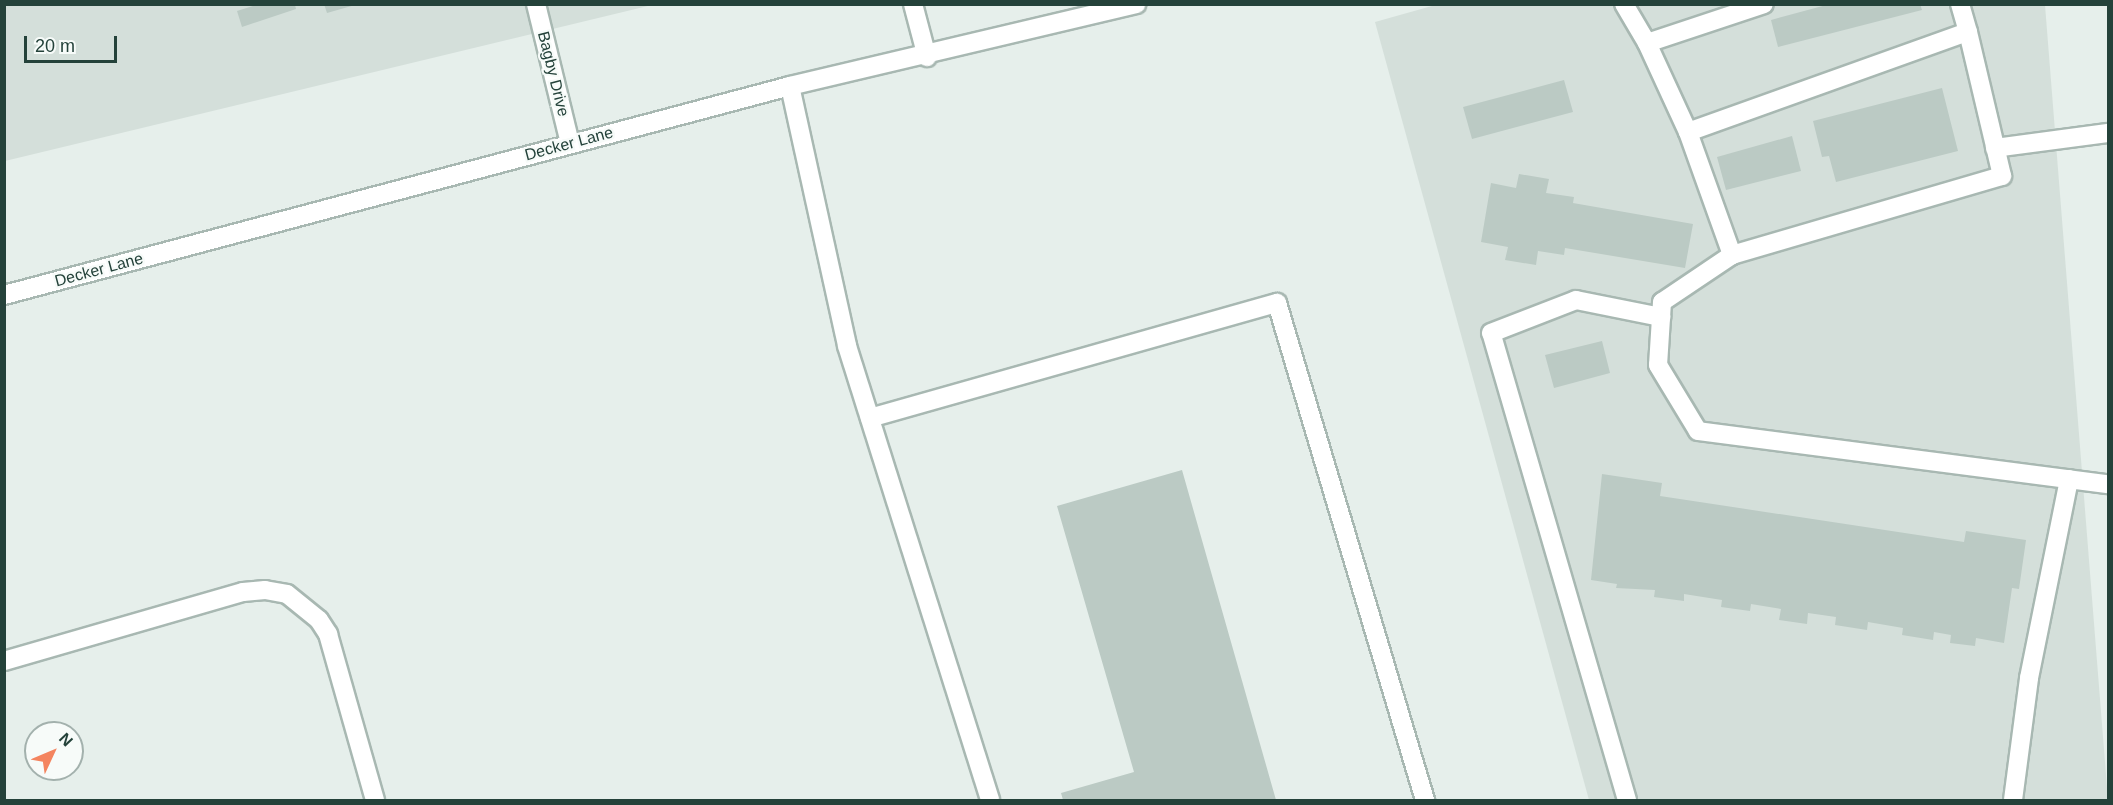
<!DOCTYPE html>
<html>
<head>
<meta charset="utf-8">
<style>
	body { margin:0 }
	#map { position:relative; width:2113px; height:805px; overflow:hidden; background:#e6efeb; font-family:Arial,sans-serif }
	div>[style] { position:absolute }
	.built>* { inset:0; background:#d4dfda }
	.building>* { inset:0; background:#bbcac4 }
	.roads { filter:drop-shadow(2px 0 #a8b8b2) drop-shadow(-2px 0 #a8b8b2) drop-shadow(0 2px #a8b8b2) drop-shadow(0 -2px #a8b8b2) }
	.service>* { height:18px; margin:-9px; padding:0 9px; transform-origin:9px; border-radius:9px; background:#fff }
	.minor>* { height:18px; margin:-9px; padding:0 9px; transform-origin:9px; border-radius:9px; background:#fff }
	.secondary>* { height:18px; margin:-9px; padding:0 9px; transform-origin:9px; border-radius:9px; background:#fff }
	span { translate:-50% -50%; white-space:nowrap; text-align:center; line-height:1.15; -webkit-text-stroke:4.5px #f7fbf9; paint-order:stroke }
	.street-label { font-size:16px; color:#24423a }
	.frame { position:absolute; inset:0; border:6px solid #24423a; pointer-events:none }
	.north { position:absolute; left:24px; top:721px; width:60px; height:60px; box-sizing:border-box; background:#f7fbf9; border:2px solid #a3b1ad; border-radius:50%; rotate:46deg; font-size:16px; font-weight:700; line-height:24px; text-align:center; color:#24423a }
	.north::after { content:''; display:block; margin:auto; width:21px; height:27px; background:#f4845f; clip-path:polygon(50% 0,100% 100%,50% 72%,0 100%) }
	.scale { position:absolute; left:24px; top:36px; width:93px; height:27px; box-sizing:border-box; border:3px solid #24423a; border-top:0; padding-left:8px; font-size:18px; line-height:21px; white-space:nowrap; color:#24423a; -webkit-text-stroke:4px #f7fbf9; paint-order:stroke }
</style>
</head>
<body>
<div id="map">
	<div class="built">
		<div style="clip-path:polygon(5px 4px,652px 5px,5px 161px)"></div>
		<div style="clip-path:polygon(1439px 4px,2045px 5px,2108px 800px,1589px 800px,1375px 22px)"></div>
	</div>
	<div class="building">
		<div style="clip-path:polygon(324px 4px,355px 4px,355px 5px,327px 13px)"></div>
		<div style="clip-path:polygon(1830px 4px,1920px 4px,1922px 10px,1778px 47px,1771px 20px)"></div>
		<div style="clip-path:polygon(256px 5px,295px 5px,296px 9px,242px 27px,237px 11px)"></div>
		<div style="clip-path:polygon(1564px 80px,1573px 112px,1472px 139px,1463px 107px)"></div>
		<div style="clip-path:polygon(1942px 88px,1958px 151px,1836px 182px,1829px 156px,1822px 157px,1813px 121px)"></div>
		<div style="clip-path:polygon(1792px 136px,1801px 171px,1726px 190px,1717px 157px)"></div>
		<div style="clip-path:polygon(1519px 174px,1549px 179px,1546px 193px,1574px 197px,1573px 203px,1693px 224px,1685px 268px,1565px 248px,1564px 255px,1538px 251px,1536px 265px,1505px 260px,1508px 247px,1481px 242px,1491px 183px,1516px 188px)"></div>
		<div style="clip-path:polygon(1602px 341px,1610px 373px,1554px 388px,1545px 355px)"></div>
		<div style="clip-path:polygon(1182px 470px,1276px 800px,1063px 800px,1061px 793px,1134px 772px,1057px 506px)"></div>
		<div style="clip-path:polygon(1602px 474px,1662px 483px,1660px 496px,1964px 542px,1966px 531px,2026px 540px,2019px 589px,2012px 588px,2004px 643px,1976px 638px,1975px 646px,1950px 643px,1951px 635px,1934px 632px,1933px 640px,1902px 635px,1903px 628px,1868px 622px,1867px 630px,1835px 625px,1836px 617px,1808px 613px,1807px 624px,1779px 620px,1781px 609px,1751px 604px,1750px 611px,1721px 607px,1722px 600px,1684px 594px,1684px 601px,1654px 597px,1655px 590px,1616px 588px,1617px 584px,1591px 580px)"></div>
	</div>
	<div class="roads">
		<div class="service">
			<div style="left:913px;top:4px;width:55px;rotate:75.2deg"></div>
			<div style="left:1624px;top:4px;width:45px;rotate:59.5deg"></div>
			<div style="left:1647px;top:43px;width:98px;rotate:65.3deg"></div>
			<div style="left:1688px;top:132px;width:131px;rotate:70.3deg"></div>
			<div style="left:1732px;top:255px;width:84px;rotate:146.1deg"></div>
			<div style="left:1662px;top:302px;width:63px;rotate:93.6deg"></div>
			<div style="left:1658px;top:365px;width:77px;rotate:58.8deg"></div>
			<div style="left:1698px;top:431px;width:413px;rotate:7.4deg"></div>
			<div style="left:1960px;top:4px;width:29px;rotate:74deg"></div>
			<div style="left:1647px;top:43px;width:123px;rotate:-18.4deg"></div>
			<div style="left:790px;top:86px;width:266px;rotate:77.6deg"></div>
			<div style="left:847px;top:346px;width:476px;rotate:72.5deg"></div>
			<div style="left:1688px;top:132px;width:297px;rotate:-19.7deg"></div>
			<div style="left:1968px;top:32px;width:148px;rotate:76.7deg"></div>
			<div style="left:2002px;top:176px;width:281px;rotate:163.7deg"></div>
			<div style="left:1995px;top:148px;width:114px;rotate:-7.6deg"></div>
			<div style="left:870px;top:418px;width:423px;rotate:-15.8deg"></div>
			<div style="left:1277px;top:303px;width:519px;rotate:73.42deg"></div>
			<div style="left:4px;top:661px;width:249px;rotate:-16.1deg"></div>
			<div style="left:243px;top:592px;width:22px;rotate:-5deg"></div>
			<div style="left:265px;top:590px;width:22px;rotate:10deg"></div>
			<div style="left:287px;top:594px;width:41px;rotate:39.1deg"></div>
			<div style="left:319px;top:620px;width:17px;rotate:57deg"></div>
			<div style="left:328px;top:634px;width:173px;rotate:74.2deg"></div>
			<div style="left:1627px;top:800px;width:486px;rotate:-106.2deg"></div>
			<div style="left:1491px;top:333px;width:91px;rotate:-21.2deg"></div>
			<div style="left:1576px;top:300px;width:87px;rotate:11.3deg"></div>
			<div style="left:2013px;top:800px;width:123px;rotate:-82.5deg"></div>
			<div style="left:2029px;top:678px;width:203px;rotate:-78.6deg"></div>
		</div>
		<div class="minor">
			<div style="left:536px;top:4px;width:144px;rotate:76.3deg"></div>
		</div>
		<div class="secondary">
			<div style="left:4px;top:295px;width:813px;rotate:-14.89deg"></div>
			<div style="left:790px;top:86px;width:356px;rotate:-13.3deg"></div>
		</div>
	</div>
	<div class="street-label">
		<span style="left:553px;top:74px;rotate:76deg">Bagby Drive</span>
		<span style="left:569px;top:144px;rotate:-15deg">Decker Lane</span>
		<span style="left:99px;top:270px;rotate:-15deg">Decker Lane</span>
	</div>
	<div class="frame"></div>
	<div class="north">N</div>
	<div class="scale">20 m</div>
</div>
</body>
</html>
